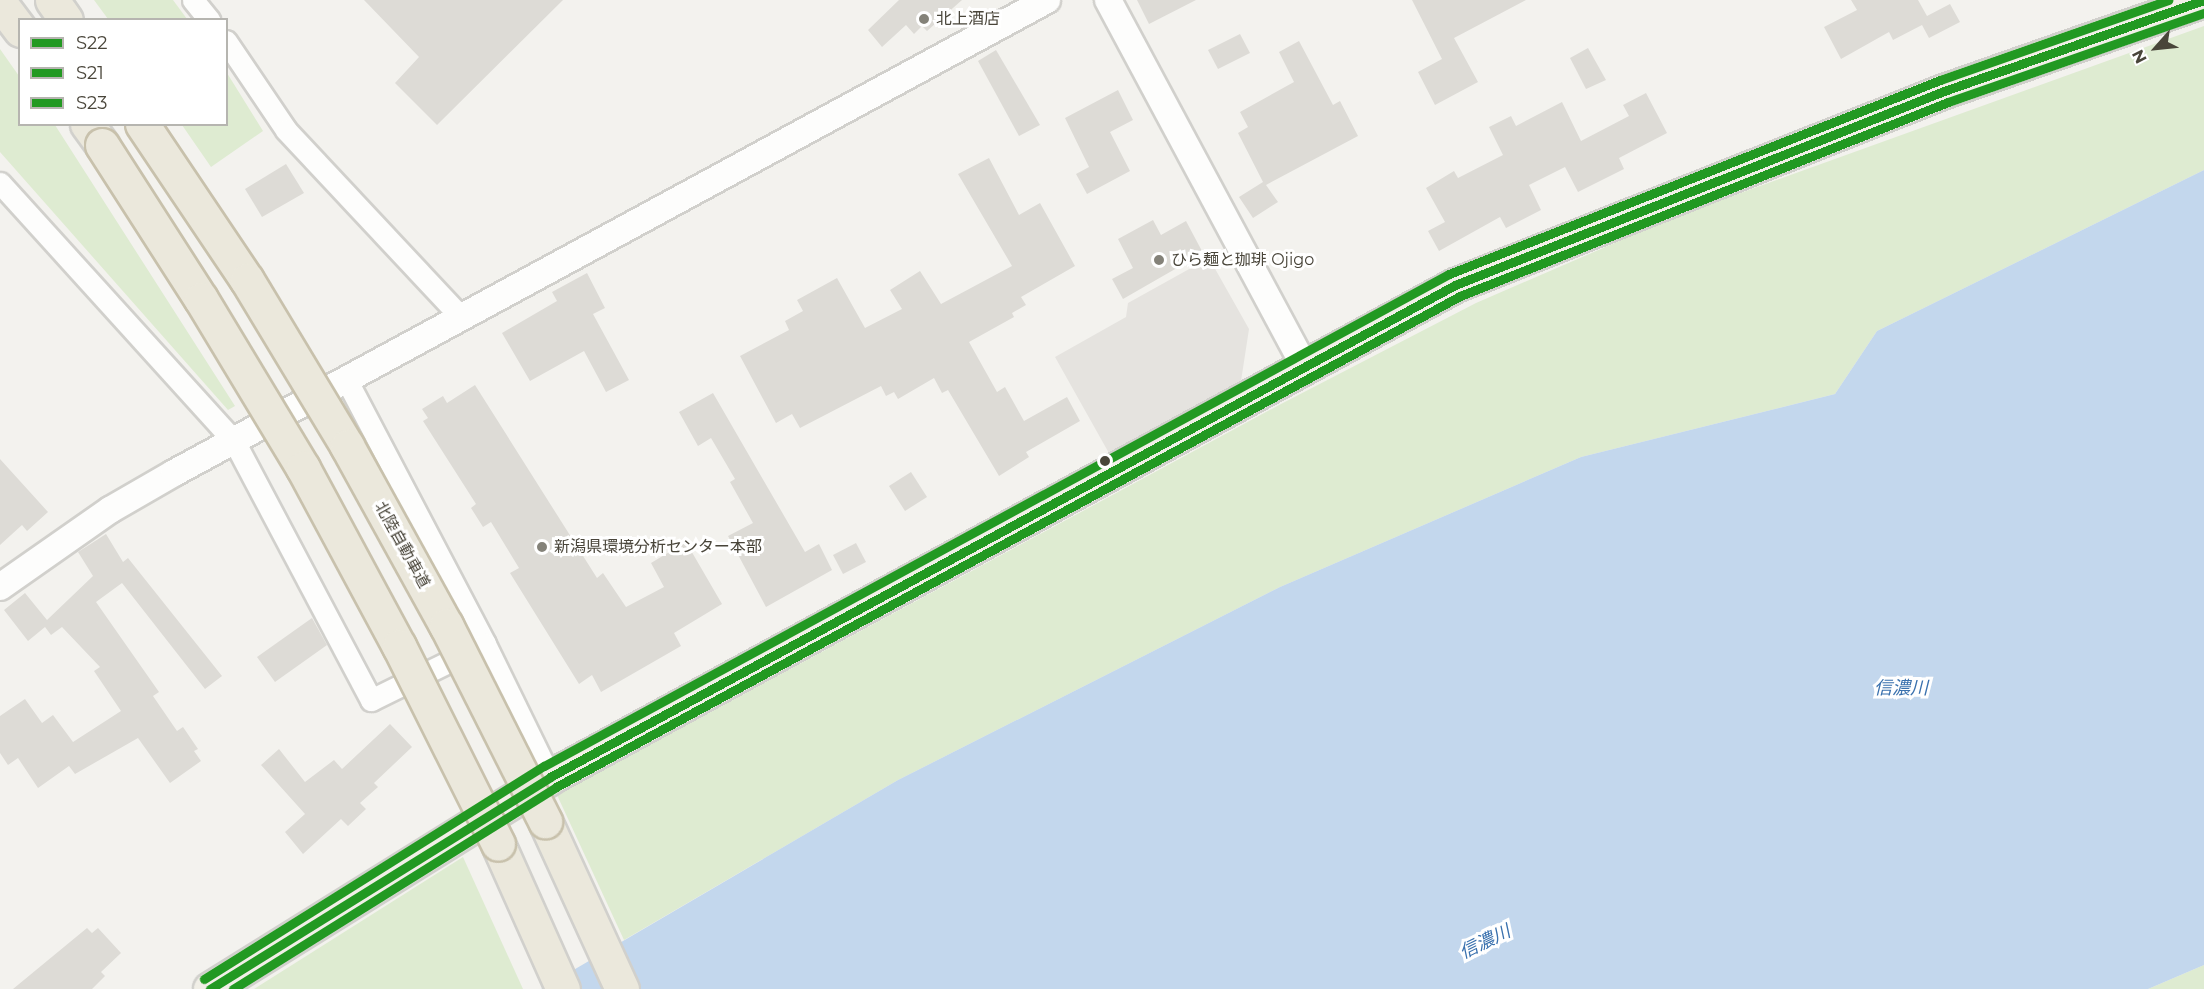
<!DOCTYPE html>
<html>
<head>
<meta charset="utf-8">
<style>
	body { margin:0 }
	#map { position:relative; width:2204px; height:989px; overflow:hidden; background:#f3f2ee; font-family:Montserrat,"Noto Sans JP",sans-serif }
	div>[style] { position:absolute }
	.green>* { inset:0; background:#deebd1 }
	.parking>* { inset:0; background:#e5e3df }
	.water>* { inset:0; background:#c3d7ed }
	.building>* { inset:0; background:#dddbd6 }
	.roads { filter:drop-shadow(2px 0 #d1d0cc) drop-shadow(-2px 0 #d1d0cc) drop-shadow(0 2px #d1d0cc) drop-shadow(0 -2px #d1d0cc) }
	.minor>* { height:21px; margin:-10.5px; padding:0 10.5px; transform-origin:10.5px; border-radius:10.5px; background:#fdfdfc }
	.tertiary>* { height:26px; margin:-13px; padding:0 13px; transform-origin:13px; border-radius:13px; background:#fdfdfc }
	.primary>* { height:33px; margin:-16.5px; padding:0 16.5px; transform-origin:16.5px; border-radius:16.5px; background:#f1efe7 }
	.motorway>* { height:33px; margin:-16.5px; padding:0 16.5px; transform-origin:16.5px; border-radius:16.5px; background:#ebe8dc }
	.bridges { filter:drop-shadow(2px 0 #c8c1ac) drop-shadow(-2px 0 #c8c1ac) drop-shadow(0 2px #c8c1ac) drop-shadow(0 -2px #c8c1ac) }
	.motorway-bridge>* { height:33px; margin:-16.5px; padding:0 16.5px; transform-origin:16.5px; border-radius:16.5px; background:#ebe8dc }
	.bus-1>* { height:9px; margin:-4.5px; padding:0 4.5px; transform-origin:4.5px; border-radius:4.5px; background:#292 }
	.bus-2>* { height:9px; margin:-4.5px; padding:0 4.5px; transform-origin:4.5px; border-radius:4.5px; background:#292 }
	.bus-3>* { height:9px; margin:-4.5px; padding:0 4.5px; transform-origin:4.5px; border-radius:4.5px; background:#292 }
	.dots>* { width:16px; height:16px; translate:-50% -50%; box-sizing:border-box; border:3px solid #fff; border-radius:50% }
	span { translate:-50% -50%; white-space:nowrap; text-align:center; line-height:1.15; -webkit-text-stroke:6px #fff; paint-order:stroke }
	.poi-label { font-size:16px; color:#49453a }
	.left { translate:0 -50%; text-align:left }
	.street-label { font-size:16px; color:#49453a }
	.water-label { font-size:18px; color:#3a71ae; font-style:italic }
	.legend { position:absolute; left:18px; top:18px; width:210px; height:108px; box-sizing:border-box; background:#fff; border:2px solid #b6b5b0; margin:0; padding:8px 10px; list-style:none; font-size:18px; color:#49453a }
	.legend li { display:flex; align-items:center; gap:12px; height:30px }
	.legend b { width:30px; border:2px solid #b6b5b0 }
	.north { position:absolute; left:2126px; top:18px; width:60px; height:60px; -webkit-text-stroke:4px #fff; paint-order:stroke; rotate:243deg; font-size:16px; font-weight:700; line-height:24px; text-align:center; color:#49453a }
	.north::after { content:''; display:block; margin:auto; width:21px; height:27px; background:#49453a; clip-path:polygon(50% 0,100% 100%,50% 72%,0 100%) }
</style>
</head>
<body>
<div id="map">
	<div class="green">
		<div style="clip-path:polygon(94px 0,173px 0,187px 19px,108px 19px)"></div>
		<div style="clip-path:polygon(2204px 26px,2204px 170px,1877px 331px,1835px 394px,1581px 457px,1280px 587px,898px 780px,624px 940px,557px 795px,1281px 404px,1476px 303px,1677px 216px)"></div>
		<div style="clip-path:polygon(0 49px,19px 76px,20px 124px,55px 125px,235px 406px,228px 410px,0 152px)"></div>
		<div style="clip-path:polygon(227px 73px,263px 131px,211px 167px,182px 125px,226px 124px)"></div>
		<div style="clip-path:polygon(463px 857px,523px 989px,254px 989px)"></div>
		<div style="clip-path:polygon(2204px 965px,2204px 989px,2148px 989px)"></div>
	</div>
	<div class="parking">
		<div style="clip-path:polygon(1209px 258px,1249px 329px,1241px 381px,1110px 455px,1055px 357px,1126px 317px,1128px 303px)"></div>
	</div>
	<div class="water">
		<div style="clip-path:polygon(2204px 170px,2204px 965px,2148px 989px,541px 989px,898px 780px,1280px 587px,1581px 457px,1835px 394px,1877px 331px)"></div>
	</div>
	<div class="building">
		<div style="clip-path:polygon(364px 0,563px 0,437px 125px,395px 83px,419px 57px)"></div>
		<div style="clip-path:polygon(899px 0,962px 0,927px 31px,922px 26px,914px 34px,906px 25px,882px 47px,868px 30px)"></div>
		<div style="clip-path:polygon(1137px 0,1196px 0,1149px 24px)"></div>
		<div style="clip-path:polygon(1412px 0,1526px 0,1454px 38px,1478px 82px,1435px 105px,1418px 72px,1442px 59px)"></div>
		<div style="clip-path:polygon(1851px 0,1918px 0,1927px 16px,1950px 4px,1960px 22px,1929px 38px,1922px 25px,1893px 40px,1889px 32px,1841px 59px,1824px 27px,1857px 10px)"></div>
		<div style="clip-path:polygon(1240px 34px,1250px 53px,1218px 69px,1208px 50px)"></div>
		<div style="clip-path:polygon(1299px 41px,1333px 105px,1340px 101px,1358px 136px,1266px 185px,1278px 202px,1253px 218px,1239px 197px,1263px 182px,1238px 133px,1248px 127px,1240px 112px,1294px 82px,1279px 52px)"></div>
		<div style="clip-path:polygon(1588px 48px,1606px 80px,1586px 89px,1570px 58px)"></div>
		<div style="clip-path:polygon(996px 50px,1040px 125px,1019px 136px,978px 61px)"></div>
		<div style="clip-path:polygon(1118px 90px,1133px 120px,1110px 132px,1130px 171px,1087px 194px,1076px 174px,1089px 167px,1065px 118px)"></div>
		<div style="clip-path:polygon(1646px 93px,1667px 133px,1619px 158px,1624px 169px,1578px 192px,1565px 167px,1529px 185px,1541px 210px,1506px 228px,1500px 217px,1439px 251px,1428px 231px,1445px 222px,1426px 188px,1454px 171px,1458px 178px,1503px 155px,1489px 127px,1511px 116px,1516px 126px,1562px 102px,1581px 141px,1629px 116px,1623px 105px)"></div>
		<div style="clip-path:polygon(989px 158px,1019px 215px,1040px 203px,1075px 266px,1021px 297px,1026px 305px,1012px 313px,1014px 317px,969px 342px,997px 392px,1005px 387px,1024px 421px,1067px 397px,1080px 421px,1026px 452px,1029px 457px,999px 476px,948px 390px,942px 393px,934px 378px,898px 399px,894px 392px,886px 396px,881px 386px,800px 428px,792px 414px,776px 423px,740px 356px,789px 330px,785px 321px,803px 311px,797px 300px,837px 278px,865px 328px,902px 309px,890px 290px,920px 271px,941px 304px,1012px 266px,958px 174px)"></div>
		<div style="clip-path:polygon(286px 164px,304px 193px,262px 217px,245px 189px)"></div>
		<div style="clip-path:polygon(1153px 220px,1161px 235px,1186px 221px,1203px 253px,1123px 299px,1112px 279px,1133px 268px,1118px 239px)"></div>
		<div style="clip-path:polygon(587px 273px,605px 308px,593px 314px,629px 380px,606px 392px,584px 351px,530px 381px,502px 333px,557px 301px,552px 292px)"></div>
		<div style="clip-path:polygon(475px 385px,597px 578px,603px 573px,626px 607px,664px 587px,651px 563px,686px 542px,722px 604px,674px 633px,681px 646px,601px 692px,592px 675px,579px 684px,510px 573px,519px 568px,491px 522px,483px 527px,471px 508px,476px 504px,423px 421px,428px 418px,422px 409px,443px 396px,447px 403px)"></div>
		<div style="clip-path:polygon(713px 393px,805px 552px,819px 544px,832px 570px,766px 607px,728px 536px,753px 523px,730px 482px,735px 479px,711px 438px,698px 446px,679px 412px)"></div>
		<div style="clip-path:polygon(0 459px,48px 512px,27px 531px,22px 525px,0 545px)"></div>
		<div style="clip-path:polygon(911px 472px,927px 497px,905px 511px,889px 486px)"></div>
		<div style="clip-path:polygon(106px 534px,123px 562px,128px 558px,222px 676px,205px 689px,122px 583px,96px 602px,159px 692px,153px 696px,177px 731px,183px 727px,198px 749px,194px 751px,201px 761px,170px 783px,138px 738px,75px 774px,69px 766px,38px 788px,18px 758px,8px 765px,0 753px,0 716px,25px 699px,42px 723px,53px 715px,73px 742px,121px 711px,94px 671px,100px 667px,62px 627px,51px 635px,45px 627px,28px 641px,4px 610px,25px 593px,47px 620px,93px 576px,78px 552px)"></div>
		<div style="clip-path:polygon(856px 543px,866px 562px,843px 574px,833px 555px)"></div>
		<div style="clip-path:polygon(312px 618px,327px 645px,275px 682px,257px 657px)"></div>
		<div style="clip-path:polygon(390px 724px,412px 747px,374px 783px,378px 787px,360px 803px,366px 809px,348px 826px,341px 819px,303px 854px,285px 832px,305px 814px,261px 765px,279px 749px,305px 782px,334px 760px,342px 769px)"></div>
		<div style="clip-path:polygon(87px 928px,92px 933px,98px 928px,121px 953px,101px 972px,105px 976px,92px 989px,13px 989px)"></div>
	</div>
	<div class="roads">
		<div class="minor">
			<div style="left:193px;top:0;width:26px;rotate:51deg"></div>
			<div style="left:226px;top:41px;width:107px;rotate:56deg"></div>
			<div style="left:286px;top:130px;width:256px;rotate:46.9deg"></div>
			<div style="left:0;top:183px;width:348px;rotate:47.8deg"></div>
			<div style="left:234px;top:441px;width:293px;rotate:62.1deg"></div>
			<div style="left:371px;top:700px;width:127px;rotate:-26.2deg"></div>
			<div style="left:346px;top:379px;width:299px;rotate:62.3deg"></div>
			<div style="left:485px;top:644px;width:148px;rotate:64deg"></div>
		</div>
		<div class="tertiary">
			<div style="left:1108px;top:0;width:415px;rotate:61.8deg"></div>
			<div style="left:0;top:587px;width:134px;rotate:-35deg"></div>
			<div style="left:110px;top:510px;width:74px;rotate:-30deg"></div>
			<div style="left:174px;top:473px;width:993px;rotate:-28.45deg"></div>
		</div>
		<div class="primary">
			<div style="left:210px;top:989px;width:401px;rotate:-31.9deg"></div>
			<div style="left:550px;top:777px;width:1030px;rotate:-28.53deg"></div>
			<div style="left:1455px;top:285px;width:526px;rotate:-21.64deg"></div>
			<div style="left:1944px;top:91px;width:275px;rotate:-19.3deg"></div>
		</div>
		<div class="motorway">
			<div style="left:52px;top:0;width:24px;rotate:55deg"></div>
			<div style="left:0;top:3px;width:34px;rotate:53deg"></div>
			<div style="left:87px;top:124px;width:26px;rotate:54deg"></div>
			<div style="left:545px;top:821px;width:185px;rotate:65.4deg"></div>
			<div style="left:498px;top:844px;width:159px;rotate:65.9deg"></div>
		</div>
	</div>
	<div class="bridges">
		<div class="motorway-bridge">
			<div style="left:142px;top:124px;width:188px;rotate:56.1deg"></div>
			<div style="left:247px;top:280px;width:194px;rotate:58.9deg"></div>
			<div style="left:347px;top:446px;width:205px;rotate:61.1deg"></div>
			<div style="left:446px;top:625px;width:220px;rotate:63.2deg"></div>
			<div style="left:102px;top:145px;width:183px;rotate:57.3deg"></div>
			<div style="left:201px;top:299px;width:197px;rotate:58.9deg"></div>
			<div style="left:303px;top:468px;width:202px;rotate:61.7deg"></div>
			<div style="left:399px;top:646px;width:221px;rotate:63.4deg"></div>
		</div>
	</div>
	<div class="bus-1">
		<div style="left:210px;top:989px;width:401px;rotate:-31.9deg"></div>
		<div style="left:550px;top:777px;width:1030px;rotate:-28.53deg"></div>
		<div style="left:1455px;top:285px;width:526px;rotate:-21.64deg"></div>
		<div style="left:1944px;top:91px;width:275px;rotate:-19.3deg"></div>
	</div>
	<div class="bus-2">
		<div style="left:233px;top:989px;width:381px;rotate:-32deg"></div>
		<div style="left:556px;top:787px;width:1029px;rotate:-28.51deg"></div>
		<div style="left:1460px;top:296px;width:525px;rotate:-21.68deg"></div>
		<div style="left:1948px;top:102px;width:271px;rotate:-19.2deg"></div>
	</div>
	<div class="bus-3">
		<div style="left:204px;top:979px;width:401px;rotate:-32.1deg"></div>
		<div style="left:544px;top:766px;width:1030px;rotate:-28.53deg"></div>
		<div style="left:1449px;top:274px;width:528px;rotate:-21.56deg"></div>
		<div style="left:1940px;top:80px;width:242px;rotate:-19.3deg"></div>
	</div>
	<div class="dots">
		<div style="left:924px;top:19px;background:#848279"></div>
		<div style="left:1159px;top:260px;background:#848279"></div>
		<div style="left:1105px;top:461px;background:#49453a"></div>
		<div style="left:542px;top:547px;background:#848279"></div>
	</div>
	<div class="poi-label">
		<span class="left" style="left:936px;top:19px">北上酒店</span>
		<span class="left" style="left:1171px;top:260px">ひら麺と珈琲 Ojigo</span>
		<span class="left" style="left:554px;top:547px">新潟県環境分析センター本部</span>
	</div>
	<div class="street-label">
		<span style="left:402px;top:545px;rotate:61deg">北陸自動車道</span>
	</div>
	<div class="water-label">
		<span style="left:1901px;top:688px">信濃川</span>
		<span style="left:1485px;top:942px;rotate:-26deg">信濃川</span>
	</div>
	<ul class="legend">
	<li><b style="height:8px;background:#292"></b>S22</li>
	<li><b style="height:8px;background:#292"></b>S21</li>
	<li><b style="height:8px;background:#292"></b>S23</li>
	</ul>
	<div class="north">N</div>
</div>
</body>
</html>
